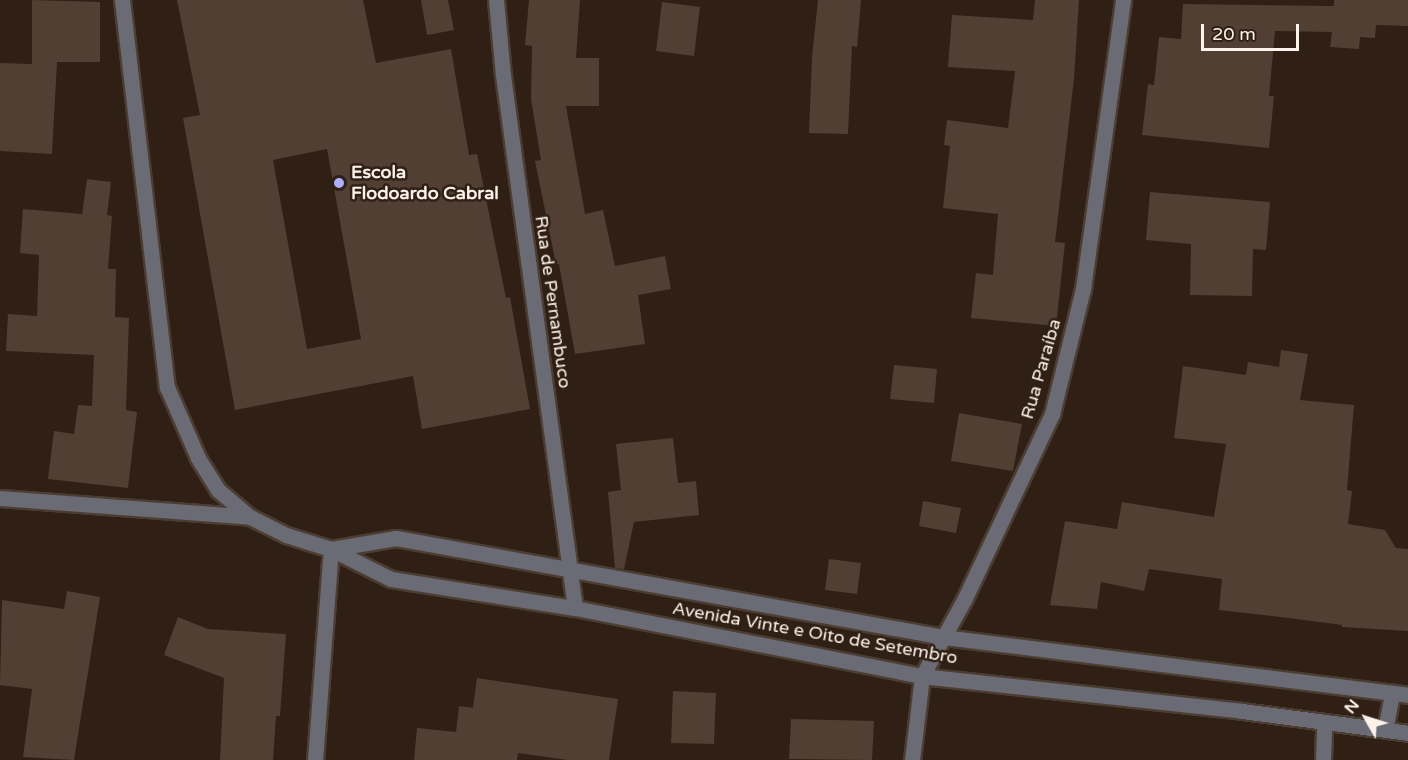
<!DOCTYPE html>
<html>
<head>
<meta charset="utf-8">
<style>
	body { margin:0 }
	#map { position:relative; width:1408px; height:760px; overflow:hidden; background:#2f1f14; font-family:"Varela Round",sans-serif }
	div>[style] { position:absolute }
	.building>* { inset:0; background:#513f33 }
	.roads { filter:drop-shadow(2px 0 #4c3d32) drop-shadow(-2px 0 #4c3d32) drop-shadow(0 2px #4c3d32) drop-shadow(0 -2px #4c3d32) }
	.minor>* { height:15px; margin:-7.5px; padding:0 7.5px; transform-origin:7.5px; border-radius:7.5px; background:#6a6b75 }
	.dots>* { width:16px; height:16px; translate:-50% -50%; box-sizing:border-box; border:3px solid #2f1f14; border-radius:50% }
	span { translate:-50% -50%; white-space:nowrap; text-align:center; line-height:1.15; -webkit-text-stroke:5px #2f1f14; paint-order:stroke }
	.poi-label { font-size:18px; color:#fdf2ea; font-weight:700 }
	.left { translate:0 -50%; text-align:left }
	.street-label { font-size:18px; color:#fdf2ea }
	.north { position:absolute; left:1336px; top:688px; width:60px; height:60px; -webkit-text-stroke:4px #2f1f14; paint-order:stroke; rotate:309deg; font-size:16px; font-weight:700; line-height:24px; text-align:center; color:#fdf2ea }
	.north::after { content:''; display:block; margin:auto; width:21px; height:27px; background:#fdf2ea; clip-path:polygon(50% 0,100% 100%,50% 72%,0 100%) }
	.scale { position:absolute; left:1201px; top:24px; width:98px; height:27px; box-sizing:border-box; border:3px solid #fdf2ea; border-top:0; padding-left:8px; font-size:18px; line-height:21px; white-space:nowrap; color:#fdf2ea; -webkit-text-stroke:4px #2f1f14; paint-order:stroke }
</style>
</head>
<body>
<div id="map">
	<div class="building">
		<div style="clip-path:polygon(32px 0,100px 2px,100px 62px,57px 62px,52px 154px,0 151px,0 63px,32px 64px)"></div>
		<div style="clip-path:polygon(evenodd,177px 0,363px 0,376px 63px,451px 49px,469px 155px,477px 154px,506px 298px,510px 297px,530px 409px,422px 429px,413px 376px,235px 410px,183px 118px,200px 115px,177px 0,327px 149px,361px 339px,307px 349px,273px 160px,327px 149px)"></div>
		<div style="clip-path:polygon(421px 0,448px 0,454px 30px,427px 35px)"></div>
		<div style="clip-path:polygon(529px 0,580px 0,576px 58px,599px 58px,599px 106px,566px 106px,585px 214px,603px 210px,615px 266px,665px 256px,671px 289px,638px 295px,645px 344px,575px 354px,559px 264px,556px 264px,535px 161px,541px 160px,531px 99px,532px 46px,525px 45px)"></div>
		<div style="clip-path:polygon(818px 0,861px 0,857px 47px,852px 46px,848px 134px,809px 133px,812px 57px)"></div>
		<div style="clip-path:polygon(1035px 0,1079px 0,1074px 79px,1055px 242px,1065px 243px,1056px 326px,971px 318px,976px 273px,993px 275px,998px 214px,943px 208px,950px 146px,944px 145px,947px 120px,1008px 128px,1015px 71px,948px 67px,952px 15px,1033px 20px)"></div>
		<div style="clip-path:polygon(1334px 0,1408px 0,1408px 26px,1376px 25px,1375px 38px,1360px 37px,1359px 49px,1330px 47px,1332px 32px,1275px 31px,1269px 96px,1274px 96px,1269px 148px,1142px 135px,1148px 84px,1154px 85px,1159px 37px,1181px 39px,1183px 4px,1334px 6px)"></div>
		<div style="clip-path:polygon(662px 2px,700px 7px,694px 56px,656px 51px)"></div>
		<div style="clip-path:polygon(87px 179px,111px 182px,107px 215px,112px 216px,108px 269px,116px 269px,115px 317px,129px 318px,126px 410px,137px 412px,128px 488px,48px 479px,54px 431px,74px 434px,78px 405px,92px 406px,94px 355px,6px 351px,8px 314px,37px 316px,39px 255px,20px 253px,23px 209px,82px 214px)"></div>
		<div style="clip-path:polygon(1150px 192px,1270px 202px,1266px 250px,1253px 249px,1252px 296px,1190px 295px,1191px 244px,1146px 240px)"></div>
		<div style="clip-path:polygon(1281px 350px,1308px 354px,1300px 400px,1354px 405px,1347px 490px,1352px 491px,1348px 524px,1385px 530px,1396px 548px,1408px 549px,1408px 631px,1342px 627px,1342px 625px,1289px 618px,1219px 610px,1222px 579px,1149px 569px,1144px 591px,1101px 582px,1097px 609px,1050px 605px,1065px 521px,1117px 529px,1122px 502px,1214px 517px,1226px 444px,1174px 438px,1183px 366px,1246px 375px,1248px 362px,1279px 367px)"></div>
		<div style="clip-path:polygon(894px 365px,937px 369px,934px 403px,890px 399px)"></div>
		<div style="clip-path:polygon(959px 413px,1022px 424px,1013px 471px,951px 461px)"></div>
		<div style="clip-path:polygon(673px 438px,678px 483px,696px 481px,699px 515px,634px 522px,624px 569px,615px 568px,608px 492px,621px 490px,616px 444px)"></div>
		<div style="clip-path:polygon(923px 501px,961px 508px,956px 533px,919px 526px)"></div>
		<div style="clip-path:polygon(829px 559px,861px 563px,857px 594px,825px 590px)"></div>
		<div style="clip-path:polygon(67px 591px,100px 597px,74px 760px,23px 757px,32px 689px,0 685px,2px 600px,64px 609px)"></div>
		<div style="clip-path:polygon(178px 617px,208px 629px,286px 634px,280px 716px,276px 716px,273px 760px,220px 760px,224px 678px,164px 655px)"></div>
		<div style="clip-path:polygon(477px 678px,618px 699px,609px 760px,568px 760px,518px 753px,517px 760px,414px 760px,417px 728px,456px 732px,459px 706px,473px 708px)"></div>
		<div style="clip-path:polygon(673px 691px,716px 693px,714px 744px,671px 743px)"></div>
		<div style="clip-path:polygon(791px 719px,874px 721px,872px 760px,789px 759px)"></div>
	</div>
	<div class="roads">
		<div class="minor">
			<div style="left:122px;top:0;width:390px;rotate:83.4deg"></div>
			<div style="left:167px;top:387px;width:77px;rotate:66.4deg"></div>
			<div style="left:198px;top:458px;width:38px;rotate:58deg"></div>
			<div style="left:218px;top:490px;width:42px;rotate:40.2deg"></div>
			<div style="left:496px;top:0;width:75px;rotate:84.7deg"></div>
			<div style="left:503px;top:75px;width:538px;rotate:82.31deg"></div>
			<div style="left:0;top:498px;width:251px;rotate:4.3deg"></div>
			<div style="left:250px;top:517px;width:40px;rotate:26.6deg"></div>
			<div style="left:286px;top:535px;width:47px;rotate:17.3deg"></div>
			<div style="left:331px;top:549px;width:67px;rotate:26.6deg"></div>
			<div style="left:391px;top:579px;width:186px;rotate:9deg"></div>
			<div style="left:575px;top:608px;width:354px;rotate:11.1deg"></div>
			<div style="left:922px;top:676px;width:322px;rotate:6.2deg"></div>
			<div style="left:1242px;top:711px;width:167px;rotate:7.5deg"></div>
			<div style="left:331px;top:549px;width:66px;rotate:-9.6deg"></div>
			<div style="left:396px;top:538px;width:557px;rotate:10.24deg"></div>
			<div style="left:944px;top:637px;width:468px;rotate:7.1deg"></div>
			<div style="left:1385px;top:730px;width:38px;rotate:-79deg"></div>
			<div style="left:315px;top:760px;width:212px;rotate:-85.7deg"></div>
			<div style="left:912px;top:760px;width:85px;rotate:-83.2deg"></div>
			<div style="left:922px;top:676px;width:89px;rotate:-61.1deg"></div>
			<div style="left:965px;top:598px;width:204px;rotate:-64.7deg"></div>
			<div style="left:1052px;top:414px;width:129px;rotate:-76.1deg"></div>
			<div style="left:1083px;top:289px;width:292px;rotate:-82.1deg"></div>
			<div style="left:1323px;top:760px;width:38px;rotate:-88deg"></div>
		</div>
	</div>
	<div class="dots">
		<div style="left:339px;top:183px;background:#acaffb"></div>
	</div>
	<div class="poi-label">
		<span class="left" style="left:351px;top:183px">Escola<br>Flodoardo Cabral</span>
	</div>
	<div class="street-label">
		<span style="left:553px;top:302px;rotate:82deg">Rua de Pernambuco</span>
		<span style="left:1041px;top:369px;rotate:-74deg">Rua Paraíba</span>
		<span style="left:815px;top:633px;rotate:10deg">Avenida Vinte e Oito de Setembro</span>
	</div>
	<div class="north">N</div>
	<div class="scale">20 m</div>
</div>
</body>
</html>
